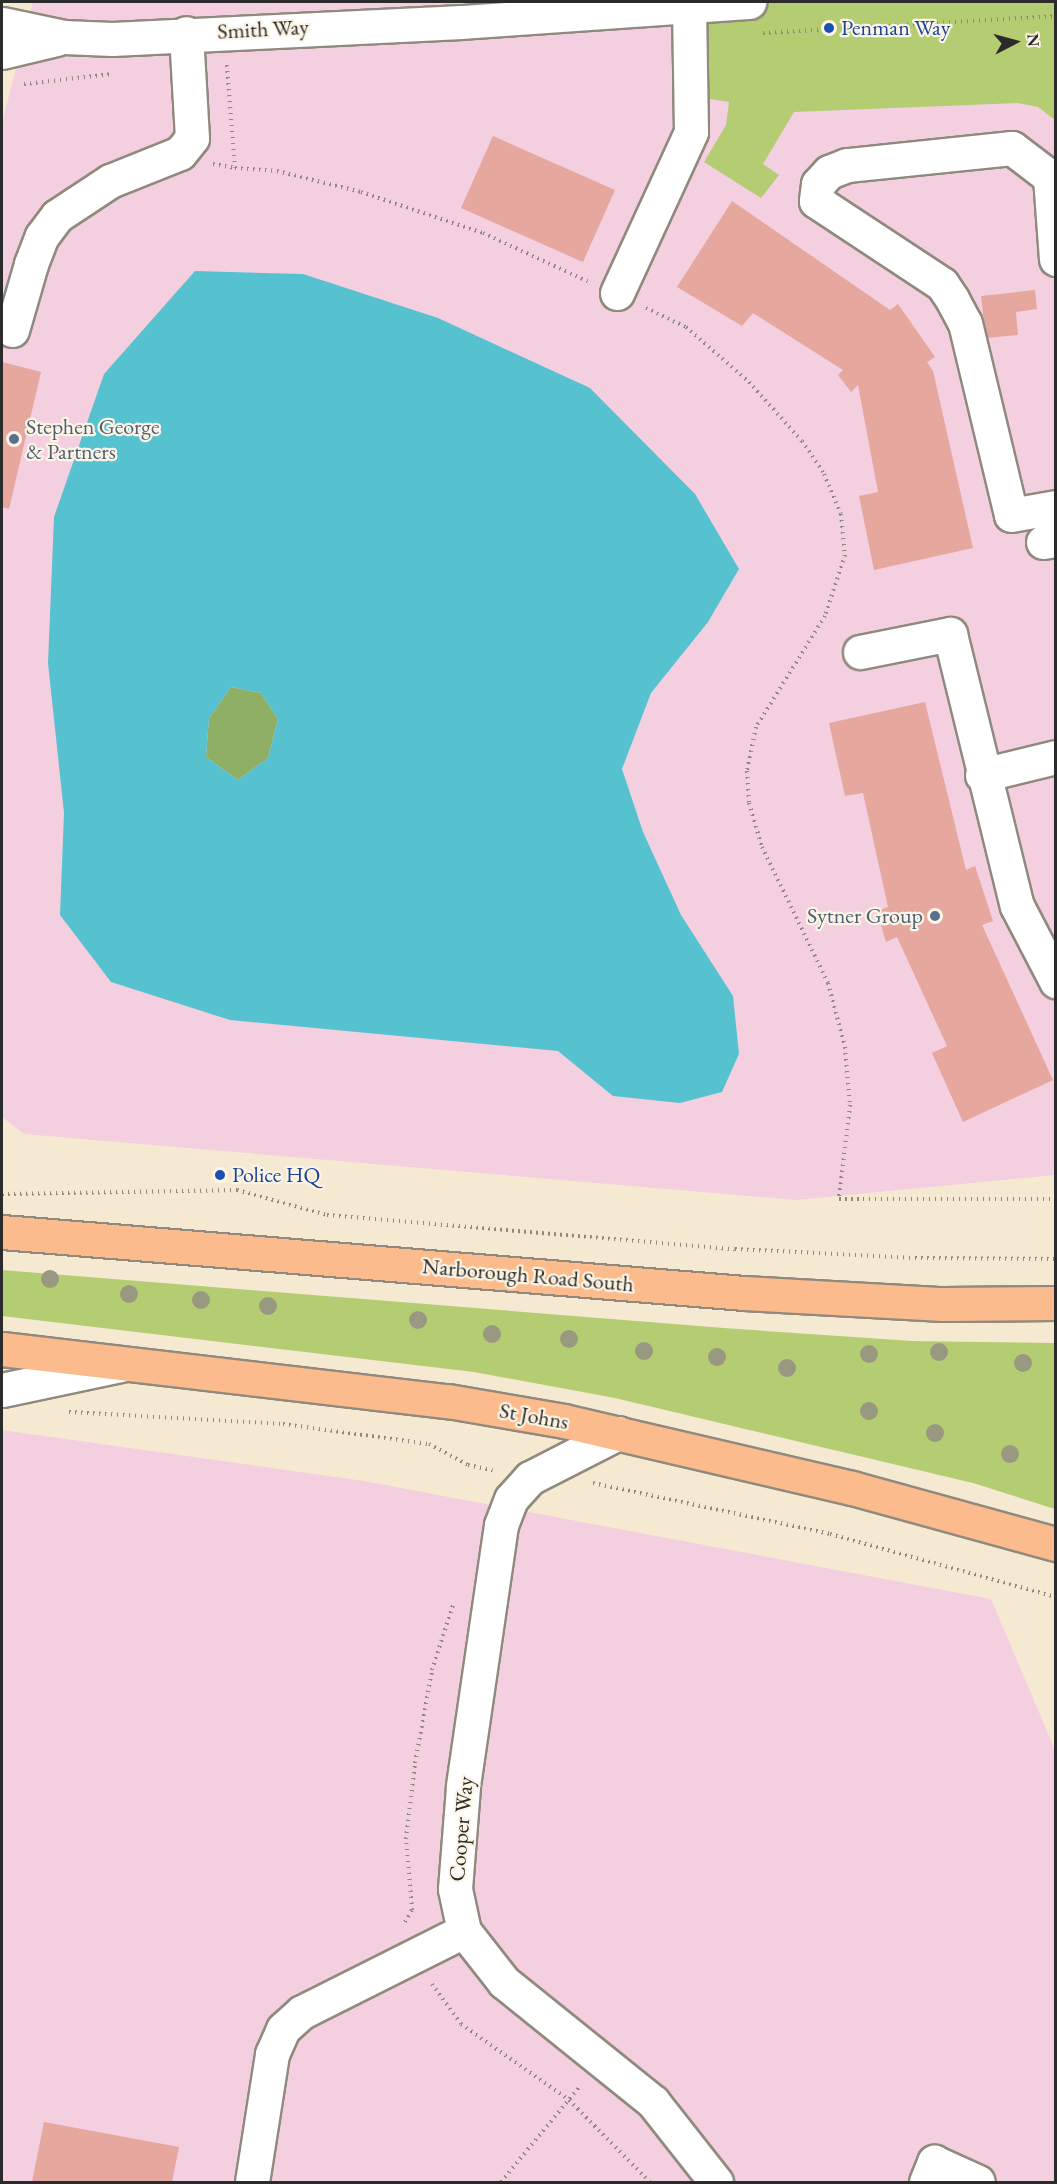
<!DOCTYPE html>
<html>
<head>
<meta charset="utf-8">
<style>
	body { margin:0 }
	#map { position:relative; width:1057px; height:2184px; overflow:hidden; background:#f5ead1; font-family:"EB Garamond",serif }
	div>[style] { position:absolute }
	.built>* { inset:0; background:#f3cfdf }
	.green>* { inset:0; background:#b4cd72 }
	.forest>* { inset:0; background:#8fb064 }
	.water>* { inset:0; background:#56c2d0 }
	.building>* { inset:0; background:#e5a79e }
	.path>* { height:4px; margin-top:-2px; transform-origin:0; background:repeating-linear-gradient(90deg,#908a7e 0 1.5px,transparent 0 6px) }
	.roads { filter:drop-shadow(2px 0 #908a7e) drop-shadow(-2px 0 #908a7e) drop-shadow(0 2px #908a7e) drop-shadow(0 -2px #908a7e) }
	.minor>* { height:33px; margin:-16.5px; padding:0 16.5px; transform-origin:16.5px; border-radius:16.5px; background:#fff }
	.major>* { height:33px; margin:-16.5px; padding:0 16.5px; transform-origin:16.5px; border-radius:16.5px; background:#fbbb8c }
	.trees>* { width:18px; height:18px; margin:-9px; border-radius:50%; background:#999880 }
	.dots>* { width:16px; height:16px; translate:-50% -50%; box-sizing:border-box; border:3px solid #fcf5e5; border-radius:50% }
	span { translate:-50% -50%; white-space:nowrap; text-align:center; line-height:1.15; -webkit-text-stroke:4.5px #fcf5e5; paint-order:stroke }
	.transit-label { font-size:22px; color:#164399 }
	.left { translate:0 -50%; text-align:left }
	.street-label { font-size:22px; color:#2b2b2b }
	.service-label { font-size:22px; color:#4e5e75 }
	.right { translate:-100% -50%; text-align:right }
	.frame { position:absolute; inset:0; border:3px solid #2b2b2b; pointer-events:none }
	.north { position:absolute; left:985px; top:12px; width:60px; height:60px; -webkit-text-stroke:4px #fcf5e5; paint-order:stroke; rotate:84deg; font-size:16px; font-weight:700; line-height:24px; text-align:center; color:#2b2b2b }
	.north::after { content:''; display:block; margin:auto; width:21px; height:27px; background:#2b2b2b; clip-path:polygon(50% 0,100% 100%,50% 72%,0 100%) }
</style>
</head>
<body>
<div id="map">
	<div class="built">
		<div style="clip-path:polygon(33px 2px,1055px 2px,1055px 1175px,796px 1200px,24px 1134px,2px 1117px,2px 123px)"></div>
		<div style="clip-path:polygon(2px 1430px,364px 1481px,991px 1599px,1055px 1750px,1055px 2182px,2px 2182px)"></div>
	</div>
	<div class="green">
		<div style="clip-path:polygon(777px 2px,1055px 2px,1055px 120px,1038px 107px,1018px 103px,794px 112px,763px 164px,779px 175px,761px 198px,704px 162px,726px 125px,729px 102px,704px 98px,704px 29px,718px 12px)"></div>
		<div style="clip-path:polygon(2px 1270px,724px 1328px,912px 1341px,1055px 1343px,1055px 1509px,973px 1483px,615px 1398px,474px 1372px,2px 1316px)"></div>
	</div>
	<div class="forest">
		<div style="clip-path:polygon(231px 687px,261px 693px,278px 719px,268px 758px,238px 780px,206px 757px,209px 718px)"></div>
	</div>
	<div class="water">
		<div style="clip-path:polygon(evenodd,195px 271px,303px 274px,438px 318px,590px 388px,695px 494px,739px 569px,708px 622px,651px 693px,622px 769px,643px 832px,681px 915px,733px 996px,739px 1054px,722px 1092px,680px 1103px,613px 1096px,558px 1051px,230px 1020px,111px 982px,60px 915px,64px 813px,48px 663px,54px 517px,104px 374px,195px 271px,231px 687px,261px 693px,278px 719px,268px 758px,238px 780px,206px 757px,209px 718px,231px 687px)"></div>
	</div>
	<div class="building">
		<div style="clip-path:polygon(493px 136px,615px 190px,583px 262px,461px 208px)"></div>
		<div style="clip-path:polygon(732px 201px,890px 310px,898px 304px,935px 357px,927px 362px,933px 371px,973px 548px,874px 570px,859px 496px,878px 492px,858px 385px,851px 392px,838px 375px,843px 370px,753px 313px,742px 326px,677px 287px)"></div>
		<div style="clip-path:polygon(1035px 290px,1037px 309px,1016px 312px,1018px 335px,986px 338px,981px 296px)"></div>
		<div style="clip-path:polygon(2px 362px,41px 372px,9px 509px,2px 507px)"></div>
		<div style="clip-path:polygon(925px 702px,966px 870px,975px 866px,993px 921px,982px 925px,1053px 1080px,963px 1122px,932px 1053px,947px 1046px,897px 937px,886px 942px,877px 911px,888px 907px,863px 793px,845px 796px,829px 723px)"></div>
		<div style="clip-path:polygon(44px 2122px,179px 2147px,172px 2182px,32px 2182px)"></div>
	</div>
	<div class="path">
		<div style="left:763px;top:33px;width:293px;rotate:-3.3deg"></div>
		<div style="left:227px;top:65px;width:103px;rotate:85.6deg"></div>
		<div style="left:235px;top:168px;width:42px;rotate:4.1deg"></div>
		<div style="left:277px;top:171px;width:87px;rotate:14deg"></div>
		<div style="left:361px;top:192px;width:129px;rotate:18.6deg"></div>
		<div style="left:483px;top:233px;width:115px;rotate:24.8deg"></div>
		<div style="left:24px;top:84px;width:89px;rotate:-6.5deg"></div>
		<div style="left:213px;top:164px;width:22px;rotate:10deg"></div>
		<div style="left:646px;top:308px;width:44px;rotate:25.4deg"></div>
		<div style="left:686px;top:327px;width:84px;rotate:41.1deg"></div>
		<div style="left:749px;top:382px;width:79px;rotate:48.1deg"></div>
		<div style="left:802px;top:441px;width:40px;rotate:56deg"></div>
		<div style="left:824px;top:474px;width:43px;rotate:67deg"></div>
		<div style="left:841px;top:514px;width:41px;rotate:84.4deg"></div>
		<div style="left:845px;top:555px;width:64px;rotate:108.2deg"></div>
		<div style="left:825px;top:616px;width:131px;rotate:121.9deg"></div>
		<div style="left:756px;top:727px;width:45px;rotate:101.6deg"></div>
		<div style="left:747px;top:771px;width:32px;rotate:86deg"></div>
		<div style="left:749px;top:803px;width:46px;rotate:73.5deg"></div>
		<div style="left:762px;top:847px;width:151px;rotate:64.1deg"></div>
		<div style="left:828px;top:983px;width:66px;rotate:75.1deg"></div>
		<div style="left:845px;top:1047px;width:58px;rotate:85.1deg"></div>
		<div style="left:850px;top:1105px;width:95px;rotate:96.7deg"></div>
		<div style="left:839px;top:1199px;width:217px"></div>
		<div style="left:2px;top:1194px;width:235px;rotate:-1deg"></div>
		<div style="left:237px;top:1190px;width:93px;rotate:15.5deg"></div>
		<div style="left:327px;top:1215px;width:409px;rotate:4.8deg"></div>
		<div style="left:735px;top:1249px;width:180px;rotate:2.9deg"></div>
		<div style="left:915px;top:1258px;width:141px;rotate:0.4deg"></div>
		<div style="left:69px;top:1412px;width:214px;rotate:3.2deg"></div>
		<div style="left:283px;top:1424px;width:147px;rotate:7.8deg"></div>
		<div style="left:429px;top:1444px;width:44px;rotate:28.3deg"></div>
		<div style="left:468px;top:1465px;width:25px;rotate:12deg"></div>
		<div style="left:593px;top:1483px;width:242px;rotate:12.1deg"></div>
		<div style="left:830px;top:1534px;width:235px;rotate:15.6deg"></div>
		<div style="left:405px;top:1922px;width:14px;rotate:-60deg"></div>
		<div style="left:412px;top:1910px;width:71px;rotate:-94.8deg"></div>
		<div style="left:406px;top:1839px;width:77px;rotate:-83.2deg"></div>
		<div style="left:415px;top:1763px;width:95px;rotate:-79.6deg"></div>
		<div style="left:432px;top:1670px;width:71px;rotate:-72.1deg"></div>
		<div style="left:432px;top:1984px;width:49px;rotate:54.1deg"></div>
		<div style="left:461px;top:2024px;width:132px;rotate:35.1deg"></div>
		<div style="left:569px;top:2100px;width:115px;rotate:45.4deg"></div>
		<div style="left:501px;top:2182px;width:126px;rotate:-50.5deg"></div>
	</div>
	<div class="roads">
		<div class="minor">
			<div style="left:2px;top:24px;width:63px;rotate:11.8deg"></div>
			<div style="left:64px;top:37px;width:48px;rotate:2.4deg"></div>
			<div style="left:112px;top:39px;width:350px;rotate:-2.8deg"></div>
			<div style="left:462px;top:22px;width:288px;rotate:-4deg"></div>
			<div style="left:2px;top:52px;width:56px;rotate:-13.5deg"></div>
			<div style="left:1056px;top:259px;width:82px;rotate:-94.2deg"></div>
			<div style="left:1050px;top:177px;width:48px;rotate:-142.7deg"></div>
			<div style="left:1012px;top:148px;width:166px;rotate:174.1deg"></div>
			<div style="left:847px;top:165px;width:19px;rotate:159deg"></div>
			<div style="left:829px;top:172px;width:16px;rotate:133deg"></div>
			<div style="left:818px;top:184px;width:17px;rotate:97deg"></div>
			<div style="left:816px;top:201px;width:151px;rotate:33.4deg"></div>
			<div style="left:942px;top:284px;width:18px;rotate:56deg"></div>
			<div style="left:952px;top:299px;width:27px;rotate:62deg"></div>
			<div style="left:965px;top:323px;width:197px;rotate:76.5deg"></div>
			<div style="left:1011px;top:515px;width:46px;rotate:-10.1deg"></div>
			<div style="left:617px;top:293px;width:177px;rotate:-65.3deg"></div>
			<div style="left:691px;top:132px;width:127px;rotate:-90.9deg"></div>
			<div style="left:12px;top:330px;width:69px;rotate:-73.9deg"></div>
			<div style="left:31px;top:264px;width:30px;rotate:-69deg"></div>
			<div style="left:42px;top:236px;width:25px;rotate:-53deg"></div>
			<div style="left:57px;top:216px;width:64px;rotate:-33.4deg"></div>
			<div style="left:110px;top:181px;width:75px;rotate:-21.8deg"></div>
			<div style="left:180px;top:153px;width:19px;rotate:-51deg"></div>
			<div style="left:192px;top:138px;width:105px;rotate:-93.3deg"></div>
			<div style="left:1043px;top:542px;width:13px;rotate:-9deg"></div>
			<div style="left:860px;top:652px;width:92px;rotate:-11.3deg"></div>
			<div style="left:950px;top:634px;width:280px;rotate:76.2deg"></div>
			<div style="left:1017px;top:906px;width:85px;rotate:62.5deg"></div>
			<div style="left:982px;top:775px;width:76px;rotate:-13.7deg"></div>
			<div style="left:2px;top:1390px;width:122px;rotate:-11.9deg"></div>
			<div style="left:618px;top:1433px;width:99px;rotate:152.9deg"></div>
			<div style="left:530px;top:1478px;width:28px;rotate:132deg"></div>
			<div style="left:511px;top:1499px;width:28px;rotate:111deg"></div>
			<div style="left:501px;top:1525px;width:265px;rotate:98.3deg"></div>
			<div style="left:463px;top:1787px;width:102px;rotate:94.5deg"></div>
			<div style="left:455px;top:1889px;width:43px;rotate:77.9deg"></div>
			<div style="left:464px;top:1931px;width:65px;rotate:51.9deg"></div>
			<div style="left:504px;top:1982px;width:191px;rotate:38.8deg"></div>
			<div style="left:653px;top:2102px;width:102px;rotate:51.8deg"></div>
			<div style="left:252px;top:2182px;width:130px;rotate:-81.1deg"></div>
			<div style="left:272px;top:2054px;width:27px;rotate:-66deg"></div>
			<div style="left:283px;top:2029px;width:25px;rotate:-42deg"></div>
			<div style="left:302px;top:2012px;width:181px;rotate:-26.6deg"></div>
			<div style="left:926px;top:2182px;width:22px;rotate:-68deg"></div>
			<div style="left:934px;top:2162px;width:48px;rotate:24.4deg"></div>
		</div>
		<div class="major">
			<div style="left:2px;top:1232px;width:745px;rotate:4.7deg"></div>
			<div style="left:744px;top:1293px;width:199px;rotate:3.2deg"></div>
			<div style="left:943px;top:1304px;width:113px;rotate:-0.5deg"></div>
			<div style="left:2px;top:1349px;width:449px;rotate:6.7deg"></div>
			<div style="left:448px;top:1401px;width:118px;rotate:9.8deg"></div>
			<div style="left:564px;top:1421px;width:296px;rotate:13.1deg"></div>
			<div style="left:852px;top:1488px;width:212px;rotate:15.4deg"></div>
		</div>
	</div>
	<div class="trees">
		<div style="left:50px;top:1279px"></div>
		<div style="left:129px;top:1294px"></div>
		<div style="left:201px;top:1300px"></div>
		<div style="left:268px;top:1306px"></div>
		<div style="left:418px;top:1320px"></div>
		<div style="left:492px;top:1334px"></div>
		<div style="left:569px;top:1339px"></div>
		<div style="left:644px;top:1351px"></div>
		<div style="left:939px;top:1352px"></div>
		<div style="left:869px;top:1354px"></div>
		<div style="left:717px;top:1357px"></div>
		<div style="left:1023px;top:1363px"></div>
		<div style="left:787px;top:1368px"></div>
		<div style="left:869px;top:1411px"></div>
		<div style="left:935px;top:1433px"></div>
		<div style="left:1010px;top:1454px"></div>
	</div>
	<div class="dots">
		<div style="left:829px;top:28px;background:#1a4fb4"></div>
		<div style="left:14px;top:439px;background:#5c6f8a"></div>
		<div style="left:935px;top:916px;background:#5c6f8a"></div>
		<div style="left:220px;top:1175px;background:#1a4fb4"></div>
	</div>
	<div class="transit-label">
		<span class="left" style="left:841px;top:28px">Penman Way</span>
		<span class="left" style="left:232px;top:1175px">Police HQ</span>
	</div>
	<div class="street-label">
		<span style="left:263px;top:29px;rotate:-3deg">Smith Way</span>
		<span style="left:528px;top:1275px;rotate:5deg">Narborough Road South</span>
		<span style="left:534px;top:1416px;rotate:10deg">St Johns</span>
		<span style="left:461px;top:1829px;rotate:-85deg">Cooper Way</span>
	</div>
	<div class="service-label">
		<span class="left" style="left:26px;top:439px">Stephen George<br>&amp; Partners</span>
		<span class="right" style="left:923px;top:916px">Sytner Group</span>
	</div>
	<div class="frame"></div>
	<div class="north">N</div>
</div>
</body>
</html>
